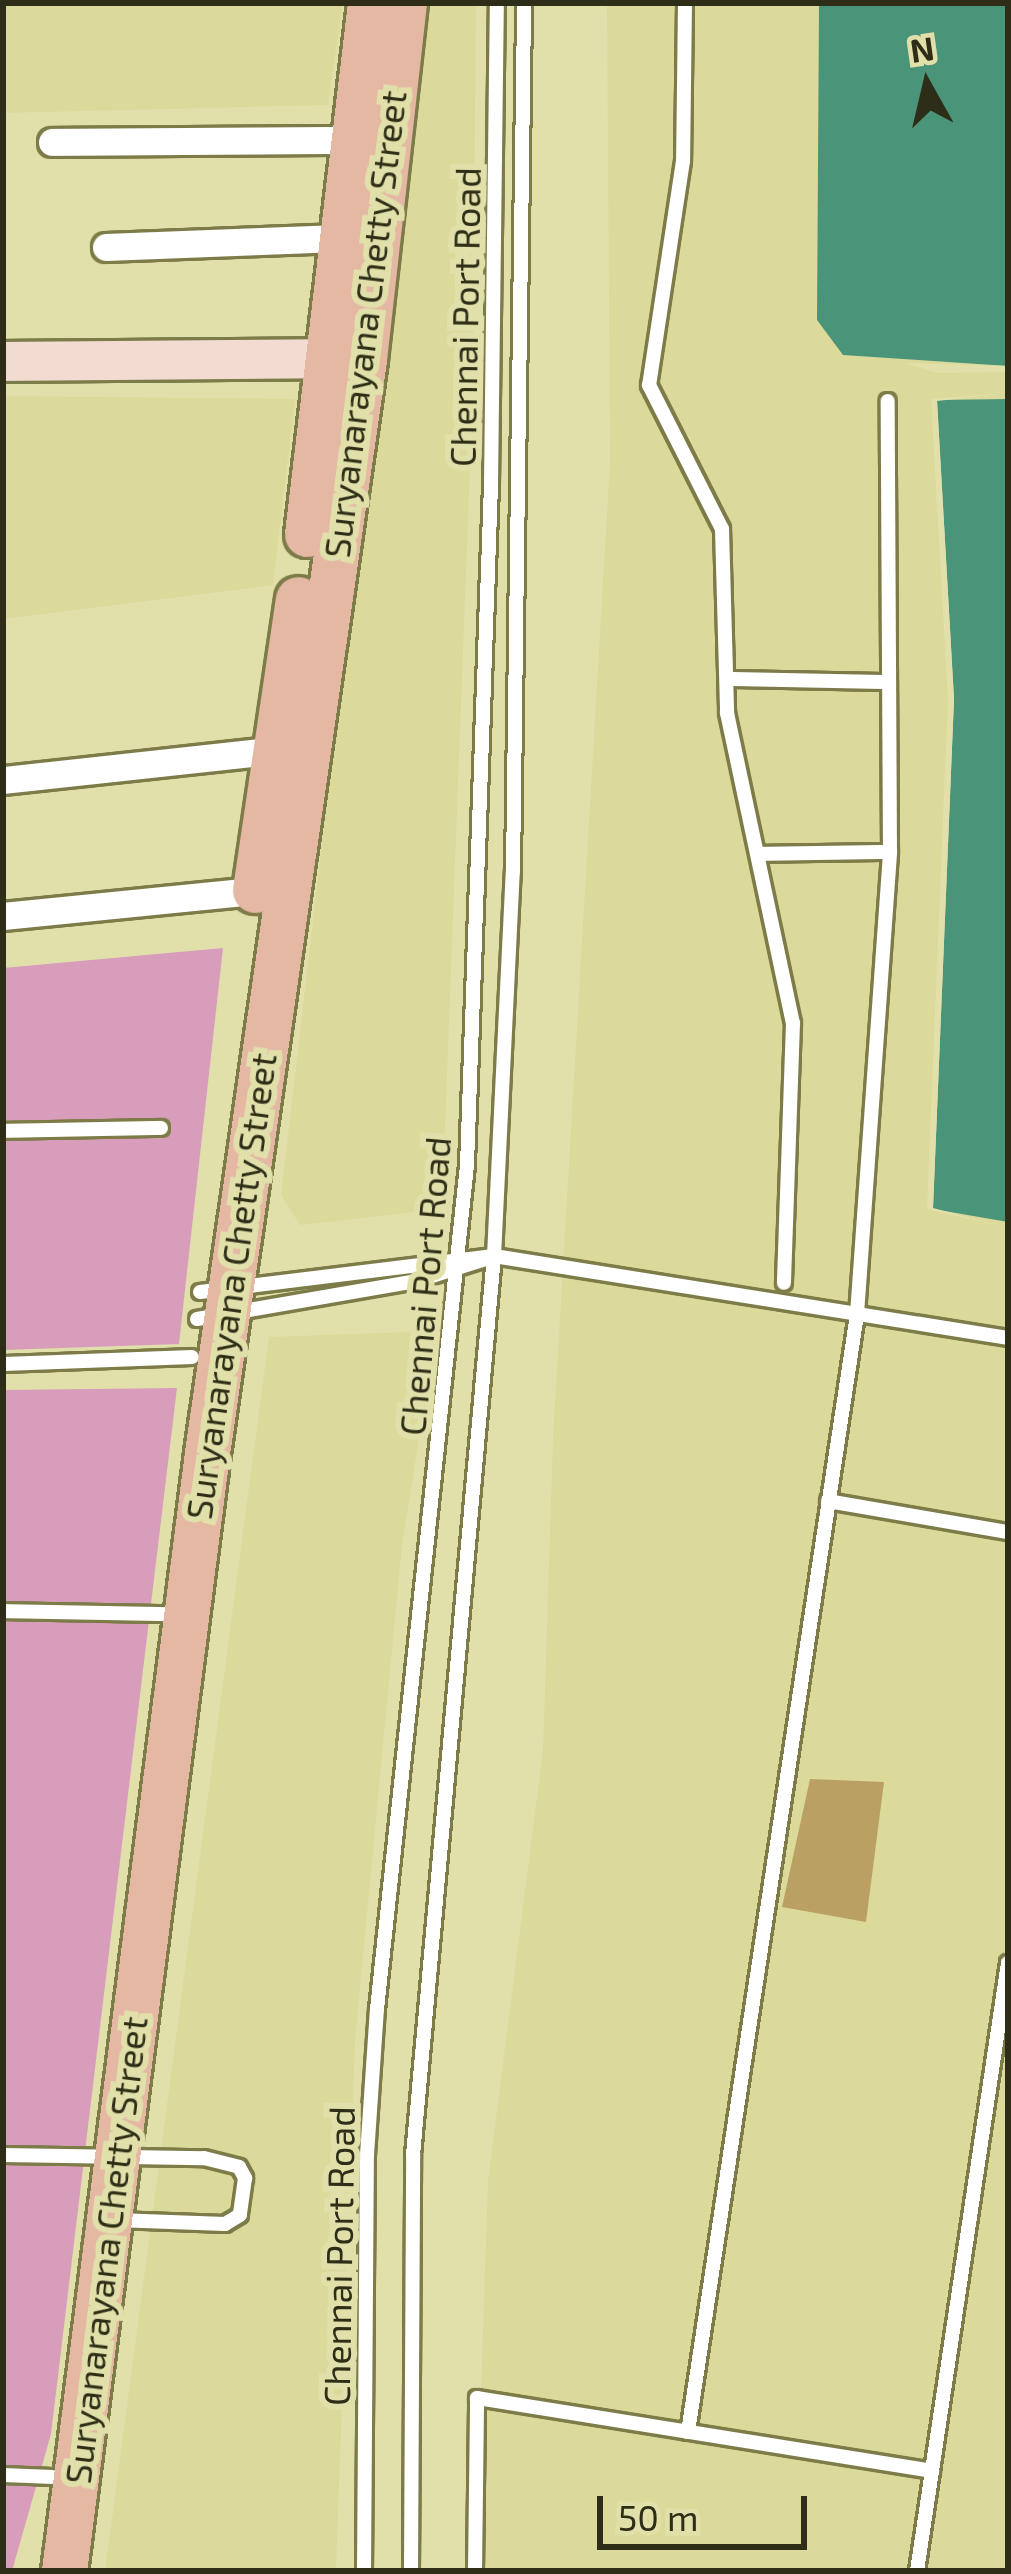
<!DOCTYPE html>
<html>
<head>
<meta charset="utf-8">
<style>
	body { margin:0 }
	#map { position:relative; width:1011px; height:2574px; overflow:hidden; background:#e1e0aa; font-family:"Exo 2",sans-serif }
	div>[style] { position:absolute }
	.built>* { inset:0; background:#dbda9b }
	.green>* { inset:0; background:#d89dbb }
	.water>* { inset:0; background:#4a9479 }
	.pier>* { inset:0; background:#e1e0aa }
	.building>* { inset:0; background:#baa063 }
	.roads { filter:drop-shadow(3px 0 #7d7c49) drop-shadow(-3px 0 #7d7c49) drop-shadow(0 3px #7d7c49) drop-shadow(0 -3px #7d7c49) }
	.lane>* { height:14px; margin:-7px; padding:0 7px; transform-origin:7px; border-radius:7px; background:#fff }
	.street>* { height:27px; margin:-13.5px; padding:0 13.5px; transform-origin:13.5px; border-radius:13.5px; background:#fff }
	.secondary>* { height:39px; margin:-19.5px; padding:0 19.5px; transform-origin:19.5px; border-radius:19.5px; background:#f2dcd1 }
	.primary>* { height:45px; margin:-22.5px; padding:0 22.5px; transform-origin:22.5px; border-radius:22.5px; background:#e4b8a3 }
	span { translate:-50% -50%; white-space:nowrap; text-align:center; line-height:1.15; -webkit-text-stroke:12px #e1e0aa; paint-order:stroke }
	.street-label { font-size:36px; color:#2e2e18 }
	.frame { position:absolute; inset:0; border:6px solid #2e2e18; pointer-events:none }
	.north { position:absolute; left:867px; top:24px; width:120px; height:120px; -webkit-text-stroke:9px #e1e0aa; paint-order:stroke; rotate:352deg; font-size:33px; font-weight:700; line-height:48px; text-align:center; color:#2e2e18 }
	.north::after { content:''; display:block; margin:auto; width:42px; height:54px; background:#2e2e18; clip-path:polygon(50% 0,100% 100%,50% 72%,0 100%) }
	.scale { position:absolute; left:597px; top:2496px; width:210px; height:54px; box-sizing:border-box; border:6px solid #2e2e18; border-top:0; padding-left:15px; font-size:36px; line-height:42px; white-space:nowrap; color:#2e2e18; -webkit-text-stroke:9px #e1e0aa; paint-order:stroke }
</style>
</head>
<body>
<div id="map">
	<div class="built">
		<div style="clip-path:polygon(3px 3px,343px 3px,328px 105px,3px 113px)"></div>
		<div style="clip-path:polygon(420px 3px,476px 3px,473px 388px,442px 1209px,300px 1225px,281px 1195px)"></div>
		<div style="clip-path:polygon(607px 3px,819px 3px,817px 320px,843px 355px,1008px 366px,1008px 399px,937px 401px,954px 699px,933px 1208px,1008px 1222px,1008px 2571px,475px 2571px,488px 2181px,543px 1750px,553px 1438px,610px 462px)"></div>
		<div style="clip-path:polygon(3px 396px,295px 399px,273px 585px,3px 619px)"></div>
		<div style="clip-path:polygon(410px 1332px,429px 1376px,402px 1545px,355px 2041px,336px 2571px,105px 2571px,269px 1337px)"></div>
	</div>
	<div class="green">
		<div style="clip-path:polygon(223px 948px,179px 1344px,3px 1350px,3px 968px)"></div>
		<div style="clip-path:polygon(177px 1388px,51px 2434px,12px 2571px,3px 2571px,3px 1390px)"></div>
	</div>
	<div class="water">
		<div style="clip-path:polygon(819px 3px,1008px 3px,1008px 366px,843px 355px,817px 320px)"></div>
		<div style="clip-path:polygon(1008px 399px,1008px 1222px,933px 1209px,954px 699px,937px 400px)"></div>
	</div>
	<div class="pier">
		<div style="clip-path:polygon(905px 363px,1008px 366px,1008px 372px,937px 373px)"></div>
		<div style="clip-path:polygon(1008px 393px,937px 401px,954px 699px,933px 1208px,1008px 1228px,927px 1209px,948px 699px,931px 399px)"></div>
	</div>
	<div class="building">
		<div style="clip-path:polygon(810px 1779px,884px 1782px,866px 1922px,782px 1907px)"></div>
	</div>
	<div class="roads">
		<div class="lane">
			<div style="left:685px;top:3px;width:158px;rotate:90.7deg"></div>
			<div style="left:683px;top:161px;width:227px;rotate:98.6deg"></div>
			<div style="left:649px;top:385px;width:161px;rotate:63.1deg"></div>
			<div style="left:722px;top:529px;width:184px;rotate:88.4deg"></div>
			<div style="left:727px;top:713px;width:317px;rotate:78deg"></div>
			<div style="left:793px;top:1023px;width:260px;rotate:92deg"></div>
			<div style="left:727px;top:679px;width:162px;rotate:1.1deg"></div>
			<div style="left:759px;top:854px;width:131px;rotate:-0.9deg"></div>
			<div style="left:3px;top:1131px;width:158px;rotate:-1.1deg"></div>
			<div style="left:200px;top:1292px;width:296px;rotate:-7deg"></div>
			<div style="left:494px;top:1256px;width:520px;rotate:9.06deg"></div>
			<div style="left:197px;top:1319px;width:222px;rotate:-9.8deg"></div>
			<div style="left:416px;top:1281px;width:77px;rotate:-17.5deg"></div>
			<div style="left:3px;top:1364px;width:189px;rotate:-2.1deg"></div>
			<div style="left:828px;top:1501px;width:183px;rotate:9.8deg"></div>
			<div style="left:3px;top:1611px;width:162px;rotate:1.1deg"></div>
			<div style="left:3px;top:2155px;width:201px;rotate:0.9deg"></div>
			<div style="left:204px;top:2158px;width:36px;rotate:14deg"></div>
			<div style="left:239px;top:2167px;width:13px;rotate:61deg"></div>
			<div style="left:245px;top:2178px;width:37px;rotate:98deg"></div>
			<div style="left:240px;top:2215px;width:17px;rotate:149deg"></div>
			<div style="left:225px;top:2224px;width:109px;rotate:-177.9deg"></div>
			<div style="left:688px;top:2432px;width:1131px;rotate:-81.4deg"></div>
			<div style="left:857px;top:1314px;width:463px;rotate:-85.9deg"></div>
			<div style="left:890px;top:852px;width:451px;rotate:-90.3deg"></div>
			<div style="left:3px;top:2475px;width:49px;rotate:2.3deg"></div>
			<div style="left:364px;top:2571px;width:416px;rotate:-89.6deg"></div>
			<div style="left:367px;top:2155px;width:146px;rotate:-86.1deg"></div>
			<div style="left:377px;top:2009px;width:849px;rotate:-83.91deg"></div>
			<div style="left:467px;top:1165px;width:682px;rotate:-87.98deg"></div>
			<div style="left:491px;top:483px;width:480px;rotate:-89.3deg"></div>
			<div style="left:411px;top:2571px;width:416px;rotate:-89.7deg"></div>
			<div style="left:413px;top:2155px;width:903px;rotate:-84.85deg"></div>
			<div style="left:494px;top:1256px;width:384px;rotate:-87.2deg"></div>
			<div style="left:513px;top:872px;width:869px;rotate:-89.27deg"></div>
			<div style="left:475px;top:2571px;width:173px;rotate:-89.3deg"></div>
			<div style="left:477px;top:2398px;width:461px;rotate:9.1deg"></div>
			<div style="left:917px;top:2571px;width:615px;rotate:-81.49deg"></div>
		</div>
		<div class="street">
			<div style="left:52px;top:142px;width:302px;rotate:-0.4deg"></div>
			<div style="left:106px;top:247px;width:239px;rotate:-2.2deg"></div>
			<div style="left:3px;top:780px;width:271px;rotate:-6.2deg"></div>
			<div style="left:3px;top:916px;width:253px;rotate:-5.7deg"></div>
		</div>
		<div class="secondary">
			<div style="left:3px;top:361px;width:355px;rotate:-0.5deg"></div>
		</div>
		<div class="primary">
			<div style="left:307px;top:534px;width:535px;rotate:-83.23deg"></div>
			<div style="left:255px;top:890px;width:294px;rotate:-81.6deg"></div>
			<div style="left:64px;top:2571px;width:1127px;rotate:-82.71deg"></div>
			<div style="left:207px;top:1453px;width:1105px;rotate:-81.83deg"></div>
			<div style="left:364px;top:359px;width:358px;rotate:-83.6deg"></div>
		</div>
	</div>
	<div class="street-label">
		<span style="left:464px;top:317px;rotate:-89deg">Chennai Port Road</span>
		<span style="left:364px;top:324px;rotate:-83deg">Suryanarayana Chetty Street</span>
		<span style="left:230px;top:1286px;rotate:-82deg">Suryanarayana Chetty Street</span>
		<span style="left:424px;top:1286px;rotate:-85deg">Chennai Port Road</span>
		<span style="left:105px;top:2250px;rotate:-83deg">Suryanarayana Chetty Street</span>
		<span style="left:338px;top:2256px;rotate:-89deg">Chennai Port Road</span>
	</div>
	<div class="frame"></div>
	<div class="north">N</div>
	<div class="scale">50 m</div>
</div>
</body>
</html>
